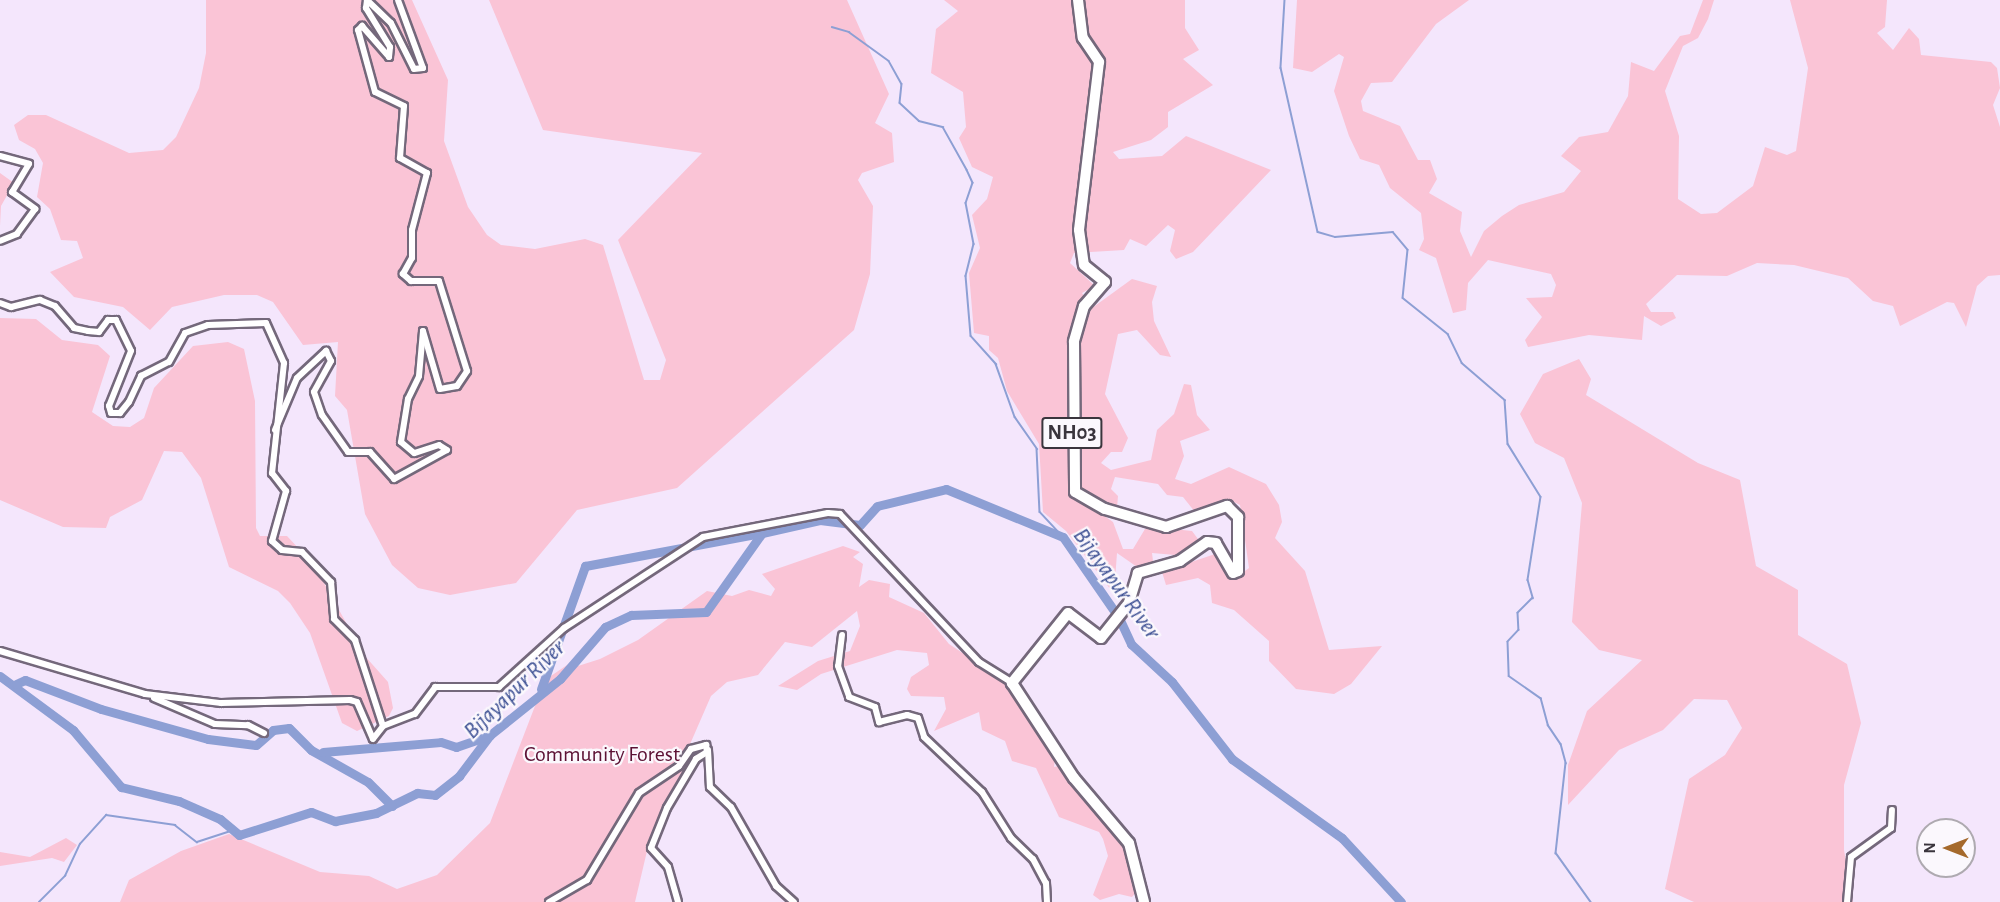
<!DOCTYPE html>
<html>
<head>
<meta charset="utf-8">
<style>
	body { margin:0 }
	#map { position:relative; width:2000px; height:902px; overflow:hidden; background:#f4e6fc; font-family:"Alegreya Sans",sans-serif }
	div>[style] { position:absolute }
	.green>* { inset:0; background:#fac4d6 }
	.stream>* { height:1.5px; margin:-0.75px; padding:0 0.75px; transform-origin:0.75px; border-radius:0.75px; background:#8d9fd4 }
	.river>* { height:9px; margin:-4.5px; padding:0 4.5px; transform-origin:4.5px; border-radius:4.5px; background:#8d9fd4 }
	.roads { filter:drop-shadow(2px 0 #74687b) drop-shadow(-2px 0 #74687b) drop-shadow(0 2px #74687b) drop-shadow(0 -2px #74687b) }
	.minor>* { height:6px; margin:-3px; padding:0 3px; transform-origin:3px; border-radius:3px; background:#fff }
	.primary>* { height:10px; margin:-5px; padding:0 5px; transform-origin:5px; border-radius:5px; background:#fff }
	span { translate:-50% -50%; white-space:nowrap; text-align:center; line-height:1.15; -webkit-text-stroke:4.5px #fbf8fd; paint-order:stroke }
	.shield-label span { padding:2px 4px; background:#fbf8fd; border:2px solid; border-radius:4px; -webkit-text-stroke-width:0 }
	.shield-label { font-size:21px; color:#3a353d; font-weight:700 }
	.park-label { font-size:22px; color:#5c1134 }
	.water-label { font-size:24px; color:#3f5295; font-style:italic }
	.north { position:absolute; left:1916px; top:818px; width:60px; height:60px; box-sizing:border-box; background:#fbf8fd; border:2px solid #aeaab0; border-radius:50%; rotate:270deg; font-size:16px; font-weight:700; line-height:24px; text-align:center; color:#3a353d }
	.north::after { content:''; display:block; margin:auto; width:21px; height:27px; background:#a5692c; clip-path:polygon(50% 0,100% 100%,50% 72%,0 100%) }
</style>
</head>
<body>
<div id="map">
	<div class="green">
		<div style="clip-path:polygon(206px 0,412px 0,448px 80px,444px 141px,468px 207px,487px 235px,501px 245px,535px 249px,585px 239px,603px 245px,644px 380px,660px 380px,666px 360px,618px 240px,702px 153px,543px 130px,489px 0,847px 0,889px 94px,875px 123px,892px 133px,894px 162px,862px 173px,858px 180px,873px 206px,870px 274px,854px 330px,677px 488px,577px 510px,516px 583px,450px 595px,418px 588px,392px 565px,365px 514px,347px 410px,335px 396px,338px 342px,303px 345px,273px 302px,257px 295px,224px 295px,172px 307px,150px 330px,123px 307px,74px 297px,50px 272px,83px 258px,77px 241px,61px 240px,50px 209px,37px 197px,43px 163px,35px 149px,19px 140px,14px 125px,28px 115px,46px 115px,129px 153px,163px 150px,176px 137px,199px 88px,206px 53px)"></div>
		<div style="clip-path:polygon(944px 0,1185px 0,1185px 28px,1199px 50px,1183px 59px,1213px 85px,1168px 112px,1168px 127px,1151px 140px,1113px 152px,1119px 159px,1162px 156px,1186px 136px,1271px 170px,1193px 252px,1176px 259px,1170px 251px,1175px 230px,1168px 225px,1146px 246px,1130px 239px,1124px 250px,1074px 253px,1070px 263px,1095px 286px,1082px 293px,1092px 308px,1132px 279px,1157px 286px,1152px 302px,1154px 321px,1171px 357px,1160px 355px,1137px 330px,1118px 334px,1105px 394px,1128px 438px,1122px 452px,1111px 452px,1101px 463px,1111px 470px,1151px 460px,1157px 430px,1174px 414px,1184px 384px,1191px 385px,1197px 415px,1210px 430px,1180px 441px,1184px 456px,1175px 479px,1191px 484px,1229px 467px,1266px 484px,1279px 505px,1282px 522px,1275px 538px,1305px 571px,1329px 650px,1382px 646px,1351px 684px,1334px 694px,1296px 689px,1269px 661px,1269px 641px,1234px 610px,1212px 603px,1210px 585px,1198px 578px,1166px 585px,1162px 572px,1218px 553px,1234px 579px,1249px 568px,1240px 505px,1228px 499px,1195px 512px,1183px 497px,1167px 495px,1158px 484px,1115px 477px,1111px 489px,1118px 496px,1117px 508px,1106px 503px,1096px 510px,1113px 522px,1123px 549px,1133px 549px,1145px 529px,1154px 527px,1192px 531px,1201px 543px,1175px 555px,1152px 553px,1153px 561px,1140px 569px,1117px 553px,1114px 594px,1066px 531px,1043px 512px,1039px 444px,1007px 391px,998px 358px,989px 350px,989px 336px,974px 333px,969px 273px,980px 248px,972px 215px,987px 199px,993px 177px,972px 167px,959px 138px,966px 127px,963px 92px,931px 73px,936px 29px,958px 11px)"></div>
		<div style="clip-path:polygon(1297px 0,1469px 0,1436px 24px,1392px 82px,1371px 83px,1361px 101px,1363px 111px,1400px 126px,1418px 160px,1430px 160px,1437px 179px,1429px 193px,1462px 212px,1460px 231px,1471px 257px,1484px 231px,1502px 216px,1519px 205px,1564px 192px,1581px 171px,1561px 156px,1579px 137px,1608px 132px,1628px 96px,1631px 62px,1654px 71px,1680px 36px,1690px 34px,1703px 0,1714px 0,1708px 19px,1698px 38px,1683px 46px,1665px 91px,1679px 136px,1678px 199px,1701px 214px,1717px 213px,1753px 186px,1765px 147px,1787px 155px,1796px 151px,1808px 68px,1790px 0,1887px 0,1885px 27px,1877px 33px,1893px 50px,1909px 28px,1919px 39px,1921px 55px,1991px 62px,1997px 68px,2000px 88px,1993px 105px,2000px 127px,2000px 275px,1988px 276px,1977px 286px,1966px 327px,1954px 303px,1947px 302px,1900px 326px,1893px 306px,1873px 301px,1848px 278px,1794px 265px,1757px 263px,1727px 276px,1677px 275px,1646px 304px,1651px 312px,1673px 312px,1676px 318px,1661px 326px,1644px 316px,1642px 340px,1589px 335px,1528px 347px,1525px 340px,1542px 317px,1526px 298px,1552px 297px,1556px 285px,1551px 274px,1488px 260px,1468px 283px,1466px 310px,1453px 313px,1436px 258px,1419px 250px,1424px 239px,1421px 213px,1390px 188px,1379px 165px,1360px 159px,1349px 136px,1334px 91px,1344px 57px,1339px 54px,1312px 72px,1293px 68px)"></div>
		<div style="clip-path:polygon(0 173px,14px 183px,1px 206px,0 226px)"></div>
		<div style="clip-path:polygon(0 318px,36px 319px,62px 340px,98px 345px,110px 356px,92px 412px,113px 426px,130px 427px,144px 418px,154px 388px,193px 346px,228px 342px,244px 349px,255px 401px,256px 528px,260px 536px,287px 536px,314px 565px,364px 655px,388px 682px,393px 708px,389px 716px,357px 731px,342px 723px,310px 633px,290px 603px,278px 591px,229px 567px,201px 478px,182px 452px,164px 451px,142px 500px,110px 517px,106px 528px,63px 527px,0 500px)"></div>
		<div style="clip-path:polygon(1579px 359px,1591px 379px,1586px 395px,1698px 463px,1740px 480px,1756px 566px,1798px 590px,1798px 635px,1847px 664px,1861px 723px,1844px 785px,1844px 850px,1853px 902px,1694px 902px,1665px 889px,1689px 779px,1725px 755px,1742px 728px,1727px 700px,1694px 699px,1663px 730px,1619px 750px,1568px 805px,1568px 765px,1587px 711px,1642px 660px,1599px 650px,1572px 622px,1582px 503px,1564px 458px,1535px 443px,1520px 414px,1543px 374px)"></div>
		<div style="clip-path:polygon(843px 546px,860px 552px,853px 557px,863px 564px,859px 587px,869px 580px,890px 584px,889px 597px,924px 613px,949px 644px,1008px 683px,1056px 751px,1054px 767px,1062px 765px,1123px 840px,1138px 890px,1132px 897px,1119px 894px,1100px 900px,1093px 895px,1108px 856px,1103px 839px,1099px 832px,1059px 817px,1036px 768px,1012px 761px,1005px 741px,982px 730px,979px 712px,934px 731px,946px 709px,944px 697px,911px 696px,907px 689px,911px 677px,929px 665px,927px 653px,897px 650px,821px 674px,797px 690px,778px 686px,818px 661px,850px 651px,860px 626px,857px 611px,812px 647px,785px 642px,758px 675px,727px 682px,711px 696px,684px 758px,691px 759px,689px 767px,667px 802px,647px 851px,635px 902px,120px 902px,129px 880px,181px 851px,229px 834px,320px 872px,369px 876px,397px 889px,437px 875px,490px 823px,545px 680px,570px 663px,578px 666px,600px 659px,638px 640px,707px 591px,732px 596px,749px 590px,771px 596px,775px 589px,762px 574px)"></div>
		<div style="clip-path:polygon(66px 838px,77px 845px,64px 862px,52px 858px,0 866px,0 852px,30px 857px)"></div>
	</div>
	<div class="stream">
		<div style="left:1285px;top:0;width:68px;rotate:93.4deg"></div>
		<div style="left:1281px;top:68px;width:168px;rotate:77.3deg"></div>
		<div style="left:1318px;top:232px;width:18px;rotate:16deg"></div>
		<div style="left:1335px;top:237px;width:58px;rotate:-4.9deg"></div>
		<div style="left:1393px;top:232px;width:23px;rotate:50deg"></div>
		<div style="left:1408px;top:250px;width:48px;rotate:95.9deg"></div>
		<div style="left:1403px;top:298px;width:58px;rotate:38.7deg"></div>
		<div style="left:1448px;top:334px;width:32px;rotate:64deg"></div>
		<div style="left:1462px;top:363px;width:57px;rotate:40.7deg"></div>
		<div style="left:1505px;top:400px;width:44px;rotate:86.1deg"></div>
		<div style="left:1508px;top:444px;width:62px;rotate:58.1deg"></div>
		<div style="left:1541px;top:497px;width:84px;rotate:98.9deg"></div>
		<div style="left:1528px;top:580px;width:19px;rotate:74deg"></div>
		<div style="left:1533px;top:598px;width:21px;rotate:135deg"></div>
		<div style="left:1518px;top:613px;width:17px;rotate:87deg"></div>
		<div style="left:1519px;top:630px;width:16px;rotate:133deg"></div>
		<div style="left:1508px;top:642px;width:34px;rotate:88deg"></div>
		<div style="left:1509px;top:676px;width:39px;rotate:35deg"></div>
		<div style="left:1541px;top:698px;width:28px;rotate:75deg"></div>
		<div style="left:1548px;top:725px;width:23px;rotate:56deg"></div>
		<div style="left:1561px;top:744px;width:20px;rotate:75deg"></div>
		<div style="left:1566px;top:763px;width:91px;rotate:96.3deg"></div>
		<div style="left:1556px;top:853px;width:60px;rotate:54.5deg"></div>
		<div style="left:832px;top:27px;width:18px;rotate:16deg"></div>
		<div style="left:849px;top:32px;width:49px;rotate:35.9deg"></div>
		<div style="left:889px;top:61px;width:26px;rotate:61deg"></div>
		<div style="left:902px;top:84px;width:19px;rotate:96deg"></div>
		<div style="left:900px;top:103px;width:26px;rotate:43deg"></div>
		<div style="left:919px;top:121px;width:25px;rotate:14deg"></div>
		<div style="left:943px;top:127px;width:49px;rotate:60.8deg"></div>
		<div style="left:967px;top:170px;width:14px;rotate:65deg"></div>
		<div style="left:973px;top:183px;width:21px;rotate:109deg"></div>
		<div style="left:966px;top:203px;width:42px;rotate:79deg"></div>
		<div style="left:974px;top:244px;width:33px;rotate:104deg"></div>
		<div style="left:966px;top:276px;width:60px;rotate:85.2deg"></div>
		<div style="left:971px;top:336px;width:38px;rotate:48deg"></div>
		<div style="left:996px;top:364px;width:56px;rotate:70.3deg"></div>
		<div style="left:1015px;top:417px;width:39px;rotate:55deg"></div>
		<div style="left:1037px;top:449px;width:63px;rotate:87.3deg"></div>
		<div style="left:1040px;top:512px;width:34px;rotate:47deg"></div>
		<div style="left:39px;top:902px;width:37px;rotate:-45deg"></div>
		<div style="left:65px;top:876px;width:35px;rotate:-65deg"></div>
		<div style="left:80px;top:844px;width:39px;rotate:-48deg"></div>
		<div style="left:106px;top:815px;width:70px;rotate:8.2deg"></div>
		<div style="left:175px;top:825px;width:28px;rotate:38deg"></div>
		<div style="left:197px;top:842px;width:35px;rotate:-18deg"></div>
	</div>
	<div class="river">
		<div style="left:0;top:676px;width:91px;rotate:36.5deg"></div>
		<div style="left:73px;top:730px;width:75px;rotate:49.9deg"></div>
		<div style="left:121px;top:787px;width:60px;rotate:13.6deg"></div>
		<div style="left:179px;top:801px;width:45px;rotate:23.7deg"></div>
		<div style="left:220px;top:819px;width:25px;rotate:40deg"></div>
		<div style="left:239px;top:835px;width:76px;rotate:-17.7deg"></div>
		<div style="left:311px;top:812px;width:26px;rotate:21deg"></div>
		<div style="left:335px;top:821px;width:42px;rotate:-11deg"></div>
		<div style="left:376px;top:813px;width:46px;rotate:-26deg"></div>
		<div style="left:417px;top:793px;width:18px;rotate:6deg"></div>
		<div style="left:435px;top:795px;width:31px;rotate:-38deg"></div>
		<div style="left:459px;top:776px;width:51px;rotate:-52.9deg"></div>
		<div style="left:490px;top:735px;width:90px;rotate:-38.7deg"></div>
		<div style="left:560px;top:679px;width:69px;rotate:-49.1deg"></div>
		<div style="left:605px;top:627px;width:29px;rotate:-25deg"></div>
		<div style="left:631px;top:615px;width:75px;rotate:-2.3deg"></div>
		<div style="left:706px;top:612px;width:97px;rotate:-54.7deg"></div>
		<div style="left:762px;top:533px;width:59px;rotate:-12.6deg"></div>
		<div style="left:820px;top:520px;width:40px;rotate:7.1deg"></div>
		<div style="left:860px;top:525px;width:25px;rotate:-48deg"></div>
		<div style="left:877px;top:506px;width:71px;rotate:-13.8deg"></div>
		<div style="left:946px;top:489px;width:126px;rotate:22.3deg"></div>
		<div style="left:1063px;top:537px;width:98px;rotate:55.3deg"></div>
		<div style="left:1119px;top:618px;width:29px;rotate:65deg"></div>
		<div style="left:1131px;top:644px;width:56px;rotate:42.8deg"></div>
		<div style="left:1172px;top:682px;width:98px;rotate:52.1deg"></div>
		<div style="left:1232px;top:759px;width:135px;rotate:35.7deg"></div>
		<div style="left:1342px;top:838px;width:87px;rotate:47.3deg"></div>
		<div style="left:16px;top:684px;width:10px;rotate:-24deg"></div>
		<div style="left:25px;top:680px;width:81px;rotate:20.9deg"></div>
		<div style="left:101px;top:709px;width:111px;rotate:15.7deg"></div>
		<div style="left:208px;top:739px;width:48px;rotate:7.1deg"></div>
		<div style="left:256px;top:745px;width:23px;rotate:-41deg"></div>
		<div style="left:273px;top:730px;width:16px;rotate:-7deg"></div>
		<div style="left:289px;top:728px;width:31px;rotate:45deg"></div>
		<div style="left:311px;top:750px;width:65px;rotate:29.3deg"></div>
		<div style="left:368px;top:782px;width:34px;rotate:45deg"></div>
		<div style="left:541px;top:689px;width:131px;rotate:-70.3deg"></div>
		<div style="left:585px;top:566px;width:180px;rotate:-10.6deg"></div>
		<div style="left:323px;top:752px;width:118px;rotate:-4.8deg"></div>
		<div style="left:441px;top:742px;width:16px;rotate:18deg"></div>
		<div style="left:456px;top:747px;width:36px;rotate:-19deg"></div>
	</div>
	<div class="roads">
		<div class="minor">
			<div style="left:0;top:156px;width:30px;rotate:15deg"></div>
			<div style="left:29px;top:164px;width:33px;rotate:121deg"></div>
			<div style="left:12px;top:192px;width:29px;rotate:36deg"></div>
			<div style="left:35px;top:209px;width:31px;rotate:126deg"></div>
			<div style="left:17px;top:234px;width:18px;rotate:158deg"></div>
			<div style="left:0;top:303px;width:12px;rotate:20deg"></div>
			<div style="left:11px;top:307px;width:30px;rotate:-14deg"></div>
			<div style="left:40px;top:300px;width:16px;rotate:22deg"></div>
			<div style="left:55px;top:306px;width:29px;rotate:49deg"></div>
			<div style="left:74px;top:328px;width:14px;rotate:12deg"></div>
			<div style="left:88px;top:331px;width:11px;rotate:5deg"></div>
			<div style="left:99px;top:332px;width:15px;rotate:-53deg"></div>
			<div style="left:108px;top:320px;width:8px"></div>
			<div style="left:116px;top:320px;width:34px;rotate:64deg"></div>
			<div style="left:131px;top:351px;width:59px;rotate:111.8deg"></div>
			<div style="left:109px;top:406px;width:7px;rotate:74deg"></div>
			<div style="left:111px;top:413px;width:9px"></div>
			<div style="left:120px;top:413px;width:14px;rotate:-51deg"></div>
			<div style="left:129px;top:402px;width:29px;rotate:-65deg"></div>
			<div style="left:141px;top:376px;width:31px;rotate:-27deg"></div>
			<div style="left:169px;top:362px;width:33px;rotate:-61deg"></div>
			<div style="left:185px;top:333px;width:24px;rotate:-19deg"></div>
			<div style="left:208px;top:325px;width:58px;rotate:-2deg"></div>
			<div style="left:266px;top:323px;width:44px;rotate:65.8deg"></div>
			<div style="left:284px;top:363px;width:111px;rotate:96.2deg"></div>
			<div style="left:272px;top:473px;width:23px;rotate:52deg"></div>
			<div style="left:286px;top:491px;width:52px;rotate:105.6deg"></div>
			<div style="left:272px;top:541px;width:13px;rotate:42deg"></div>
			<div style="left:282px;top:550px;width:20px;rotate:6deg"></div>
			<div style="left:302px;top:552px;width:42px;rotate:46deg"></div>
			<div style="left:331px;top:582px;width:37px;rotate:85deg"></div>
			<div style="left:334px;top:619px;width:30px;rotate:45deg"></div>
			<div style="left:355px;top:640px;width:90px;rotate:72deg"></div>
			<div style="left:275px;top:430px;width:56px;rotate:-67.1deg"></div>
			<div style="left:297px;top:378px;width:40px;rotate:-43deg"></div>
			<div style="left:326px;top:351px;width:11px;rotate:63deg"></div>
			<div style="left:331px;top:361px;width:35px;rotate:119deg"></div>
			<div style="left:314px;top:392px;width:24px;rotate:71deg"></div>
			<div style="left:322px;top:415px;width:45px;rotate:54.9deg"></div>
			<div style="left:348px;top:452px;width:22px"></div>
			<div style="left:370px;top:452px;width:36px;rotate:48deg"></div>
			<div style="left:394px;top:479px;width:60px;rotate:-28.7deg"></div>
			<div style="left:447px;top:450px;width:9px;rotate:-148deg"></div>
			<div style="left:439px;top:445px;width:26px;rotate:162deg"></div>
			<div style="left:414px;top:453px;width:17px;rotate:-140deg"></div>
			<div style="left:401px;top:442px;width:44px;rotate:-80.8deg"></div>
			<div style="left:408px;top:399px;width:25px;rotate:-64deg"></div>
			<div style="left:419px;top:376px;width:45px;rotate:-84.9deg"></div>
			<div style="left:423px;top:331px;width:60px;rotate:73.7deg"></div>
			<div style="left:440px;top:389px;width:17px;rotate:-10deg"></div>
			<div style="left:457px;top:386px;width:18px;rotate:-56deg"></div>
			<div style="left:467px;top:371px;width:94px;rotate:-107.3deg"></div>
			<div style="left:439px;top:281px;width:28px;rotate:180deg"></div>
			<div style="left:411px;top:281px;width:11px;rotate:-139deg"></div>
			<div style="left:403px;top:274px;width:18px;rotate:-61deg"></div>
			<div style="left:412px;top:258px;width:28px;rotate:-90deg"></div>
			<div style="left:412px;top:230px;width:59px;rotate:-75.3deg"></div>
			<div style="left:427px;top:173px;width:31px;rotate:-151deg"></div>
			<div style="left:400px;top:158px;width:52px;rotate:-85.6deg"></div>
			<div style="left:404px;top:106px;width:32px;rotate:-154deg"></div>
			<div style="left:375px;top:92px;width:64px;rotate:-105.3deg"></div>
			<div style="left:358px;top:30px;width:6px;rotate:-45deg"></div>
			<div style="left:362px;top:26px;width:41px;rotate:48.9deg"></div>
			<div style="left:389px;top:57px;width:10px;rotate:-84deg"></div>
			<div style="left:390px;top:47px;width:46px;rotate:-121.6deg"></div>
			<div style="left:366px;top:8px;width:8px;rotate:-83deg"></div>
			<div style="left:367px;top:0;width:33px;rotate:44deg"></div>
			<div style="left:391px;top:23px;width:51px;rotate:63.4deg"></div>
			<div style="left:414px;top:69px;width:9px;rotate:-6deg"></div>
			<div style="left:423px;top:68px;width:72px;rotate:-110.2deg"></div>
			<div style="left:842px;top:635px;width:31px;rotate:97deg"></div>
			<div style="left:838px;top:666px;width:33px;rotate:70deg"></div>
			<div style="left:849px;top:697px;width:28px;rotate:21deg"></div>
			<div style="left:875px;top:707px;width:16px;rotate:75deg"></div>
			<div style="left:879px;top:722px;width:29px;rotate:-14deg"></div>
			<div style="left:907px;top:715px;width:11px;rotate:15deg"></div>
			<div style="left:918px;top:718px;width:20px;rotate:72deg"></div>
			<div style="left:924px;top:737px;width:80px;rotate:43.5deg"></div>
			<div style="left:982px;top:792px;width:54px;rotate:57.8deg"></div>
			<div style="left:1011px;top:838px;width:30px;rotate:44deg"></div>
			<div style="left:1033px;top:859px;width:27px;rotate:62deg"></div>
			<div style="left:1046px;top:883px;width:19px;rotate:87deg"></div>
			<div style="left:0;top:651px;width:151px;rotate:16.5deg"></div>
			<div style="left:145px;top:694px;width:77px;rotate:6.8deg"></div>
			<div style="left:221px;top:703px;width:129px;rotate:-1.3deg"></div>
			<div style="left:350px;top:700px;width:7px;rotate:16deg"></div>
			<div style="left:357px;top:702px;width:40px;rotate:66.6deg"></div>
			<div style="left:373px;top:739px;width:16px;rotate:-52deg"></div>
			<div style="left:383px;top:726px;width:34px;rotate:-21deg"></div>
			<div style="left:415px;top:714px;width:34px;rotate:-53deg"></div>
			<div style="left:435px;top:687px;width:64px"></div>
			<div style="left:499px;top:687px;width:88px;rotate:-42.2deg"></div>
			<div style="left:564px;top:628px;width:166px;rotate:-33.2deg"></div>
			<div style="left:703px;top:537px;width:127px;rotate:-10.9deg"></div>
			<div style="left:828px;top:513px;width:12px;rotate:5deg"></div>
			<div style="left:840px;top:514px;width:203px;rotate:46.8deg"></div>
			<div style="left:979px;top:662px;width:39px;rotate:32deg"></div>
			<div style="left:154px;top:698px;width:66px;rotate:23.1deg"></div>
			<div style="left:215px;top:724px;width:33px;rotate:2deg"></div>
			<div style="left:248px;top:725px;width:18px;rotate:27deg"></div>
			<div style="left:708px;top:750px;width:37px;rotate:87deg"></div>
			<div style="left:710px;top:787px;width:29px;rotate:44deg"></div>
			<div style="left:731px;top:807px;width:91px;rotate:60.3deg"></div>
			<div style="left:776px;top:886px;width:24px;rotate:42deg"></div>
			<div style="left:549px;top:902px;width:44px;rotate:-30.1deg"></div>
			<div style="left:587px;top:880px;width:101px;rotate:-59.1deg"></div>
			<div style="left:639px;top:793px;width:48px;rotate:-34deg"></div>
			<div style="left:679px;top:766px;width:21px;rotate:-55deg"></div>
			<div style="left:691px;top:749px;width:16px;rotate:-15deg"></div>
			<div style="left:706px;top:745px;width:7px;rotate:82deg"></div>
			<div style="left:707px;top:752px;width:13px;rotate:148deg"></div>
			<div style="left:696px;top:759px;width:57px;rotate:120.6deg"></div>
			<div style="left:667px;top:808px;width:43px;rotate:111.8deg"></div>
			<div style="left:651px;top:848px;width:25px;rotate:48deg"></div>
			<div style="left:668px;top:867px;width:36px;rotate:74deg"></div>
			<div style="left:1847px;top:902px;width:45px;rotate:-84.9deg"></div>
			<div style="left:1851px;top:857px;width:49px;rotate:-35.9deg"></div>
			<div style="left:1891px;top:828px;width:18px;rotate:-87deg"></div>
		</div>
		<div class="primary">
			<div style="left:1078px;top:0;width:38px;rotate:83deg"></div>
			<div style="left:1083px;top:38px;width:29px;rotate:56deg"></div>
			<div style="left:1099px;top:62px;width:169px;rotate:96.8deg"></div>
			<div style="left:1079px;top:230px;width:35px;rotate:82deg"></div>
			<div style="left:1084px;top:265px;width:27px;rotate:39deg"></div>
			<div style="left:1105px;top:282px;width:32px;rotate:131deg"></div>
			<div style="left:1084px;top:306px;width:37px;rotate:106deg"></div>
			<div style="left:1074px;top:342px;width:150px;rotate:89.6deg"></div>
			<div style="left:1075px;top:492px;width:34px;rotate:30deg"></div>
			<div style="left:1105px;top:509px;width:64px;rotate:16.4deg"></div>
			<div style="left:1166px;top:527px;width:65px;rotate:-19deg"></div>
			<div style="left:1227px;top:506px;width:16px;rotate:45deg"></div>
			<div style="left:1238px;top:517px;width:54px;rotate:90deg"></div>
			<div style="left:1238px;top:571px;width:5px;rotate:158deg"></div>
			<div style="left:1233px;top:573px;width:34px;rotate:-120deg"></div>
			<div style="left:1216px;top:543px;width:9px;rotate:-174deg"></div>
			<div style="left:1207px;top:542px;width:33px;rotate:145deg"></div>
			<div style="left:1180px;top:561px;width:44px;rotate:164.1deg"></div>
			<div style="left:1138px;top:573px;width:31px;rotate:107deg"></div>
			<div style="left:1129px;top:603px;width:45px;rotate:128.7deg"></div>
			<div style="left:1101px;top:638px;width:41px;rotate:-142.9deg"></div>
			<div style="left:1068px;top:613px;width:90px;rotate:128.7deg"></div>
			<div style="left:1012px;top:683px;width:113px;rotate:56.9deg"></div>
			<div style="left:1074px;top:778px;width:85px;rotate:49.8deg"></div>
			<div style="left:1129px;top:843px;width:61px;rotate:75.7deg"></div>
		</div>
	</div>
	<div class="shield-label">
		<span style="left:1072px;top:433px">NH03</span>
	</div>
	<div class="park-label">
		<span style="left:602px;top:755px">Community Forest</span>
	</div>
	<div class="water-label">
		<span style="left:1116px;top:584px;rotate:54deg">Bijayapur River</span>
		<span style="left:515px;top:690px;rotate:-44deg">Bijayapur River</span>
	</div>
	<div class="north">N</div>
</div>
</body>
</html>
